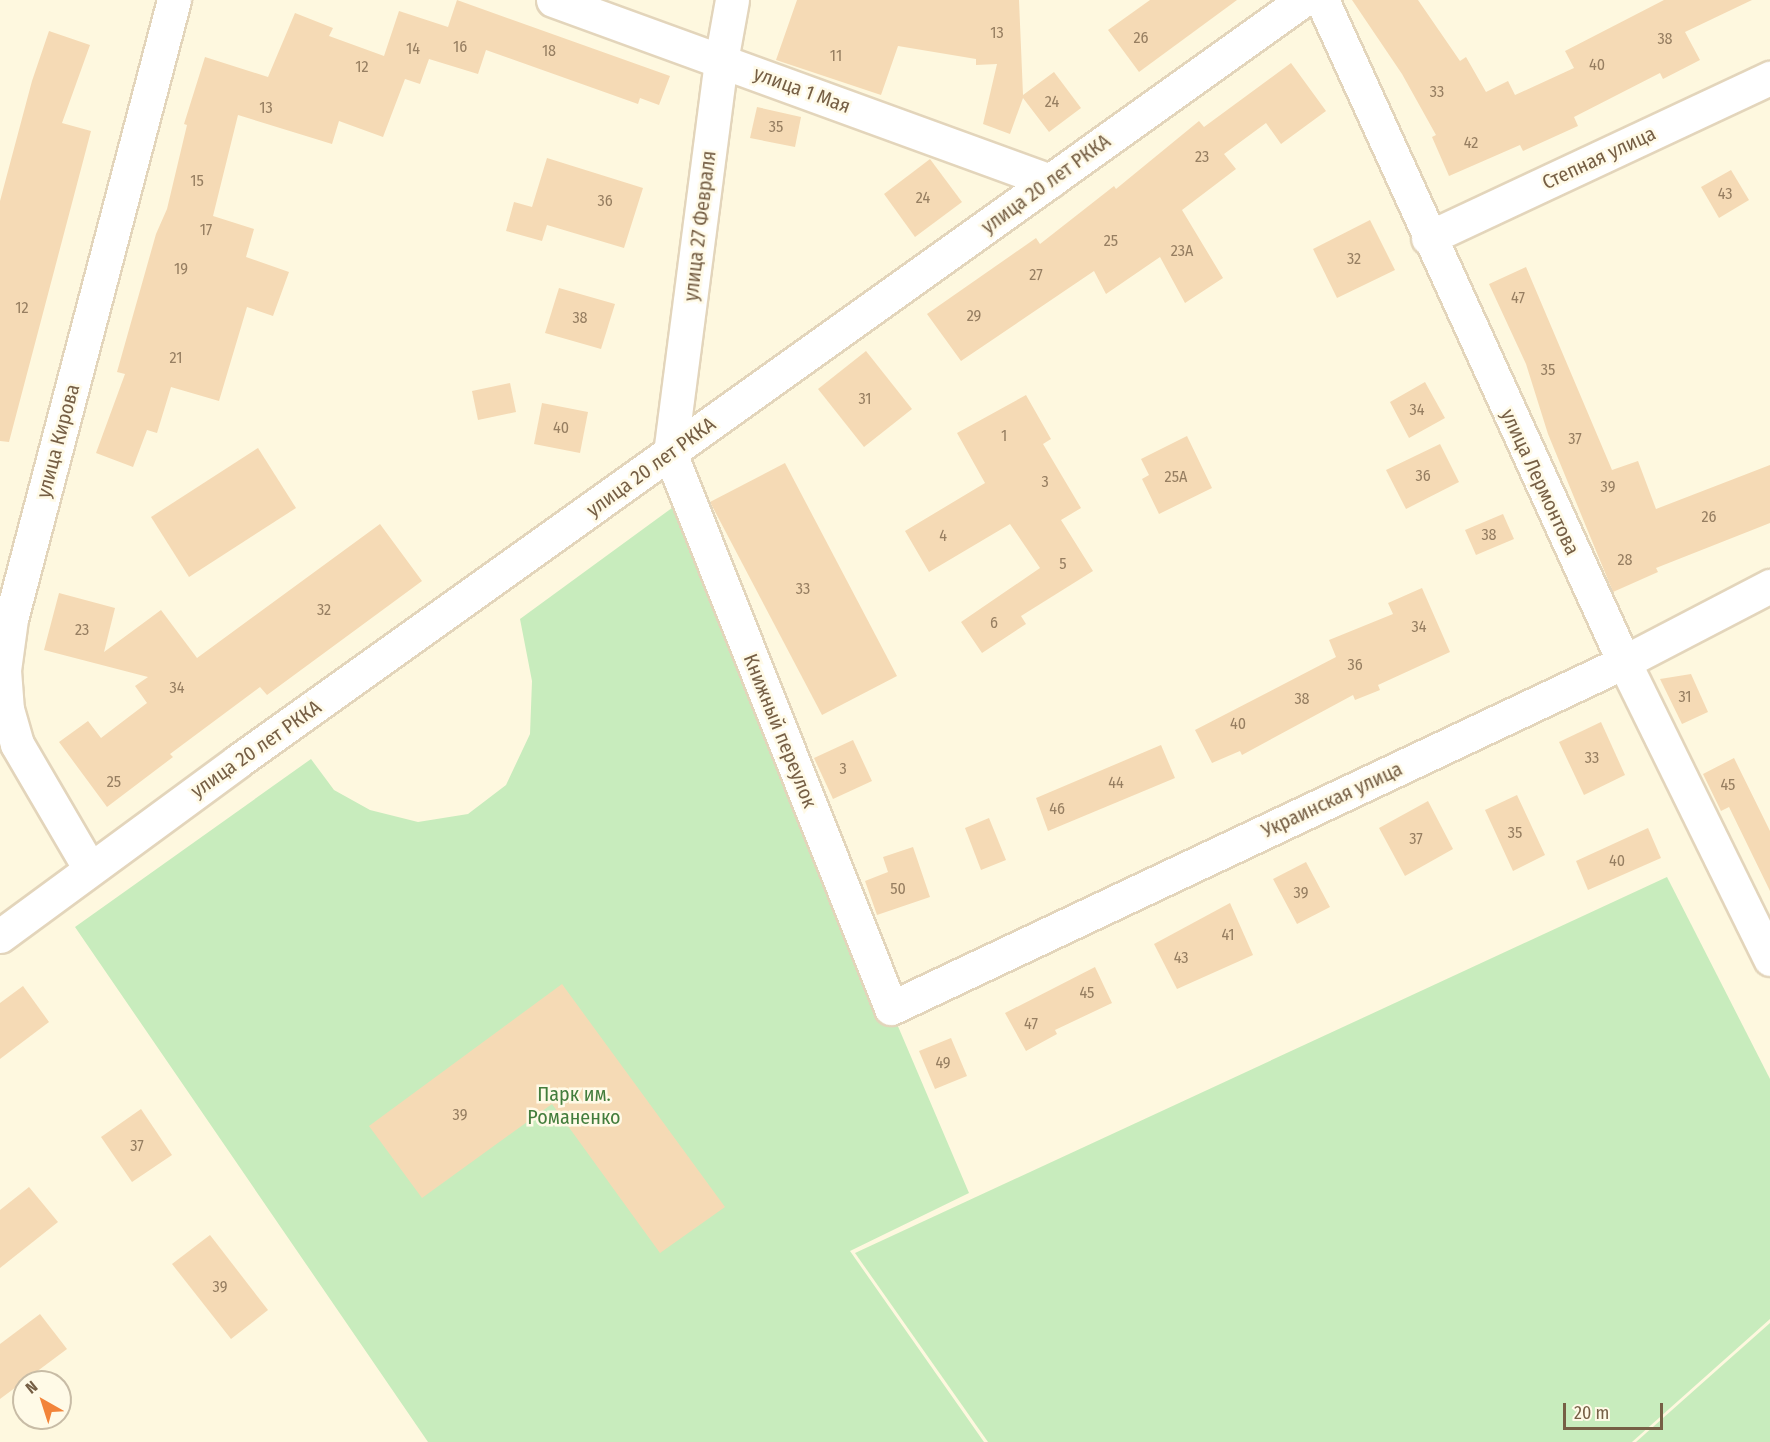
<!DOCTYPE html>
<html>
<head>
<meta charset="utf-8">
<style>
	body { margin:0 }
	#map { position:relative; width:1770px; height:1442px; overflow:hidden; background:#fef8df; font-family:"Fira Sans Condensed",sans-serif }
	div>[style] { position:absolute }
	.green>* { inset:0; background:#c8ecbd }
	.building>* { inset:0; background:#f5dab5 }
	.roads { filter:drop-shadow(2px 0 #e3d5bb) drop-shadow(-2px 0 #e3d5bb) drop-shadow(0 2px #e3d5bb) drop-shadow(0 -2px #e3d5bb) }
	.minor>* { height:33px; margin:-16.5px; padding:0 16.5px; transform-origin:16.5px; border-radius:16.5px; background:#fff }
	span { translate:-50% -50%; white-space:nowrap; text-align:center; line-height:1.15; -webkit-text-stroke:5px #fffae7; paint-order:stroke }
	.number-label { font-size:16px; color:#967e61 }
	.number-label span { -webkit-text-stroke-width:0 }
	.street-label { font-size:20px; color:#765f45 }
	.park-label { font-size:20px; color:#437d3c }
	.north { position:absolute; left:12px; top:1370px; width:60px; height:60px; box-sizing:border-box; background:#fffae7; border:2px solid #c8bca6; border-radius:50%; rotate:321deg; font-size:16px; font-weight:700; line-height:24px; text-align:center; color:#765f45 }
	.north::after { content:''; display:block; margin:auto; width:21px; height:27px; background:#f2843a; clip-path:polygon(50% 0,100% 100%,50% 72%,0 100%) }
	.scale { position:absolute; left:1563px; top:1403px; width:100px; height:27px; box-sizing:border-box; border:3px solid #765f45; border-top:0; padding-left:8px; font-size:18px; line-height:21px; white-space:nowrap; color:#765f45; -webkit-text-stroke:4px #fffae7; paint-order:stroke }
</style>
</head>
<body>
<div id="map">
	<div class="green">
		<div style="clip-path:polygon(676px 505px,969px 1193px,850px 1251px,984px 1442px,428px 1442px,75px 927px,311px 759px,334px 790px,370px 810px,418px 822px,468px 814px,506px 785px,530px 734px,532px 681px,520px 619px)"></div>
		<div style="clip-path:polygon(1667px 877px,1770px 1079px,1770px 1319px,1632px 1442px,988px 1442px,855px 1253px)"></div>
		<div style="clip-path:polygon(1770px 1323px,1770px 1442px,1636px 1442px)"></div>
	</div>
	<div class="building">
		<div style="clip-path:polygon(457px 0,670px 76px,659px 105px,640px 98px,638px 104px,486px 50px,478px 74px,429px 59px,420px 84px,405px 79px,383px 137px,339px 121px,332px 144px,238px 115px,213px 216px,254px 229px,246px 257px,289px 272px,273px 316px,247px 307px,219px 401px,171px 387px,157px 433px,147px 430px,133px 467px,96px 453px,125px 374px,117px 372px,156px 234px,167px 209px,187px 125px,184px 124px,205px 57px,268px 77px,295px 13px,333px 28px,329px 36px,384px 56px,399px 11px,448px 27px)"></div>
		<div style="clip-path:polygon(797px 0,1019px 0,1023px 95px,1054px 72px,1081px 108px,1049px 132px,1023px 98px,1010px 134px,983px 124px,997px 64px,976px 65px,976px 59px,898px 46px,881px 95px,776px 60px)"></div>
		<div style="clip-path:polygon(1150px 0,1237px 0,1139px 72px,1108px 30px)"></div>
		<div style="clip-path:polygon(1352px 0,1418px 0,1460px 61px,1466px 57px,1486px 92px,1508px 81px,1515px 95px,1574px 68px,1565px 51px,1664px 0,1752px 0,1685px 32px,1700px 60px,1663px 79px,1660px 73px,1574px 117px,1578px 126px,1523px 151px,1520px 145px,1449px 176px,1432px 137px,1436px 135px,1402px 74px)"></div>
		<div style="clip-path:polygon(49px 31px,90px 45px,62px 123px,91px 131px,9px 442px,0 441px,0 201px,32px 81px)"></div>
		<div style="clip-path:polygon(1291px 63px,1326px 111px,1281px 144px,1266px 123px,1224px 154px,1236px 169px,1182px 210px,1223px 278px,1185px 303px,1160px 257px,1106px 294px,1094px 271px,961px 361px,927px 314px,1036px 238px,1040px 244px,1114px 186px,1116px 189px,1199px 121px,1204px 127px)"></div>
		<div style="clip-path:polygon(757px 107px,801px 117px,795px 147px,750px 138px)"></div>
		<div style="clip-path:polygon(547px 158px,643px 188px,624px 248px,547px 225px,542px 241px,506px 231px,514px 202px,532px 207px)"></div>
		<div style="clip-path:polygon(930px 159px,962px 202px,915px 237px,884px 194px)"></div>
		<div style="clip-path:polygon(1731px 170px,1749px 200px,1719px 218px,1701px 187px)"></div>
		<div style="clip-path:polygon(1370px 220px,1395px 270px,1337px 298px,1313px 249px)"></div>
		<div style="clip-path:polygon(1526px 267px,1612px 470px,1638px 461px,1656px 509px,1770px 465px,1770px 523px,1656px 568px,1658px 572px,1613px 592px,1548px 434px,1526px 364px,1489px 284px)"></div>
		<div style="clip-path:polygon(559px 288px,615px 304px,601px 349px,545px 333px)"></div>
		<div style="clip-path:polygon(866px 351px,912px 409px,864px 447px,818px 389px)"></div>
		<div style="clip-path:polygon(1425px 382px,1445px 418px,1409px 438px,1390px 402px)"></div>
		<div style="clip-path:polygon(510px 383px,516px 412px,478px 420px,472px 391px)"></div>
		<div style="clip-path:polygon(1026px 395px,1051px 439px,1043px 444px,1081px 508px,1061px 520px,1093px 571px,1021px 616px,1026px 624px,982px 653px,961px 622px,1040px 568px,1010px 524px,929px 572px,905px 531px,985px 483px,957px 433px)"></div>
		<div style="clip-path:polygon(542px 403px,588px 412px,580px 453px,534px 444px)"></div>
		<div style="clip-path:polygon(1187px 436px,1212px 488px,1159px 514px,1142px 479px,1149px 475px,1141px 459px)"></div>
		<div style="clip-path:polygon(1440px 444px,1459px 482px,1406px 509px,1386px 470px)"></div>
		<div style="clip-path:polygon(258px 448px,296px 508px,189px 577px,151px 517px)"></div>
		<div style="clip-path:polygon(785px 463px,897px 676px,822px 715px,710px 502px)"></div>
		<div style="clip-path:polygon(1503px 514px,1514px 539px,1476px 555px,1465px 530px)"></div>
		<div style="clip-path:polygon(380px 524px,422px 581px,267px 695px,260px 687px,170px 754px,173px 757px,107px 807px,59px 742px,88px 721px,101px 738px,147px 703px,135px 686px,148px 677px,44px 650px,59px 593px,115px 608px,104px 652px,161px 610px,197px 658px)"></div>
		<div style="clip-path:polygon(1422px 588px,1450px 652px,1378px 685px,1380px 690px,1355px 700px,1353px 695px,1242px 755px,1240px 751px,1212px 763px,1195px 730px,1336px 657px,1329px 640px,1393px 614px,1388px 603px)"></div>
		<div style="clip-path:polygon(1691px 674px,1708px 712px,1682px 724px,1660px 679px)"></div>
		<div style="clip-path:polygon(1601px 722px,1625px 775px,1584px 795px,1559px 742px)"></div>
		<div style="clip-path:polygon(853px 740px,872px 781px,833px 799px,814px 758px)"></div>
		<div style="clip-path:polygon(1161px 745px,1175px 778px,1048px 831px,1036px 798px)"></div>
		<div style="clip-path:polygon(1734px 758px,1770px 831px,1770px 891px,1729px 807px,1721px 811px,1703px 774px)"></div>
		<div style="clip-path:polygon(1517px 795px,1545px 855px,1513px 871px,1485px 810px)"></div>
		<div style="clip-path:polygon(1428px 801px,1453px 849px,1405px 876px,1379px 828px)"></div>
		<div style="clip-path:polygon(989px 818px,1006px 860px,981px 870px,965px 828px)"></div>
		<div style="clip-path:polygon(1648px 828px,1661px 858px,1588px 890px,1576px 861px)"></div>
		<div style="clip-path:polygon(913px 847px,930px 897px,877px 915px,865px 881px,888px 872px,883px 857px)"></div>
		<div style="clip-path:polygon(1306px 862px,1330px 907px,1297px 924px,1273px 879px)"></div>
		<div style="clip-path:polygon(1230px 903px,1253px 955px,1177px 989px,1154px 944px)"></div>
		<div style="clip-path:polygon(1095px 967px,1112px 1003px,1055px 1030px,1057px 1034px,1026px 1051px,1005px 1013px)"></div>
		<div style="clip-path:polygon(562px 984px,725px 1207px,660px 1253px,552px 1104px,422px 1198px,369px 1126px)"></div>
		<div style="clip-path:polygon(23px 986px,49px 1022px,0 1059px,0 1003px)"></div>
		<div style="clip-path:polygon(951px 1038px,967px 1076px,935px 1089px,919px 1051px)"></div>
		<div style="clip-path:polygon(141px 1109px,172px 1155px,132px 1182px,101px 1137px)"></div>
		<div style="clip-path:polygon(29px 1187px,58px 1222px,0 1268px,0 1210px)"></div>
		<div style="clip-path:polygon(210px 1235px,268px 1310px,231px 1339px,172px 1264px)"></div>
		<div style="clip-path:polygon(40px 1314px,67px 1349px,0 1399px,0 1344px)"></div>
	</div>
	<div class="roads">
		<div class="minor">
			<div style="left:553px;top:0;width:529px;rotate:20.01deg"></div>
			<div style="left:732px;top:0;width:62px;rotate:100.2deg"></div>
			<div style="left:721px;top:61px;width:395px;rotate:97.4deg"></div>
			<div style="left:670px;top:453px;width:597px;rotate:68.29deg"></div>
			<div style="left:891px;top:1008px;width:811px;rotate:-25.27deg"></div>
			<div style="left:1624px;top:662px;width:165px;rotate:-27.5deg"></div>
			<div style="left:1322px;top:0;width:728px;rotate:65.48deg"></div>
			<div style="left:1624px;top:662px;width:331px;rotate:63.8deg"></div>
			<div style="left:1428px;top:238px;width:378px;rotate:-25.1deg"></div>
			<div style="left:90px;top:869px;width:145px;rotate:-120.3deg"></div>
			<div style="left:17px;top:744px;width:35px;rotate:-106deg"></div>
			<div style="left:7px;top:710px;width:40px;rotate:-94.3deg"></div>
			<div style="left:4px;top:670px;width:51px;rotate:-82.2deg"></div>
			<div style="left:11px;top:619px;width:640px;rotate:-75.25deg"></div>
			<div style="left:0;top:936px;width:295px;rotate:-36.3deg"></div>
			<div style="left:238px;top:761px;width:1309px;rotate:-35.55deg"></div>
		</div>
	</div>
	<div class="number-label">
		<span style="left:997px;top:33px">13</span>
		<span style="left:1141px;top:38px">26</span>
		<span style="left:1665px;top:39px">38</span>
		<span style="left:460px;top:47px">16</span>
		<span style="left:413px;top:49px">14</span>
		<span style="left:549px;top:51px">18</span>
		<span style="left:836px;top:56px">11</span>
		<span style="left:1597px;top:65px">40</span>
		<span style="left:362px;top:67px">12</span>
		<span style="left:1437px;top:92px">33</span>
		<span style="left:1052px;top:102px">24</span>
		<span style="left:266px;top:108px">13</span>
		<span style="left:776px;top:127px">35</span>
		<span style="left:1471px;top:143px">42</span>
		<span style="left:1202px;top:157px">23</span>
		<span style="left:197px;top:181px">15</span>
		<span style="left:1725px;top:194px">43</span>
		<span style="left:923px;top:198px">24</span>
		<span style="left:605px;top:201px">36</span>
		<span style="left:206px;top:230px">17</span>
		<span style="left:1111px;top:241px">25</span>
		<span style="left:1182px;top:251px">23А</span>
		<span style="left:1354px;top:259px">32</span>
		<span style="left:181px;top:269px">19</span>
		<span style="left:1036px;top:275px">27</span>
		<span style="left:1518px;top:298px">47</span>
		<span style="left:22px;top:308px">12</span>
		<span style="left:974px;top:316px">29</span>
		<span style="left:580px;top:318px">38</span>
		<span style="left:176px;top:358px">21</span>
		<span style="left:1548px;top:370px">35</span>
		<span style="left:865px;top:399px">31</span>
		<span style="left:1417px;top:410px">34</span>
		<span style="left:561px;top:428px">40</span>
		<span style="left:1004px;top:436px">1</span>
		<span style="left:1575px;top:439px">37</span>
		<span style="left:1423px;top:476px">36</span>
		<span style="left:1176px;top:477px">25А</span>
		<span style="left:1045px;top:482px">3</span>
		<span style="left:1608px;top:487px">39</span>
		<span style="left:1709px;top:517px">26</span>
		<span style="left:1489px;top:535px">38</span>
		<span style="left:943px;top:536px">4</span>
		<span style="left:1625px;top:560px">28</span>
		<span style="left:1063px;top:564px">5</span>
		<span style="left:803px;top:589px">33</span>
		<span style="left:324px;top:610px">32</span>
		<span style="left:994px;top:623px">6</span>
		<span style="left:1419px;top:627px">34</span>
		<span style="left:82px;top:630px">23</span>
		<span style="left:1355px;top:665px">36</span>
		<span style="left:177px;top:688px">34</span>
		<span style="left:1685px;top:697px">31</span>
		<span style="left:1302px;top:699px">38</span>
		<span style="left:1238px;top:724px">40</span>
		<span style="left:1592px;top:758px">33</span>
		<span style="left:843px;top:769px">3</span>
		<span style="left:114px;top:782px">25</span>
		<span style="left:1116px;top:783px">44</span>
		<span style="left:1728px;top:785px">45</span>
		<span style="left:1057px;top:809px">46</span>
		<span style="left:1515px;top:833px">35</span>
		<span style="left:1416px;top:839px">37</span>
		<span style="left:1617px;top:861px">40</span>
		<span style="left:898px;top:889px">50</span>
		<span style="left:1301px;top:893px">39</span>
		<span style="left:1228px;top:935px">41</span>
		<span style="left:1181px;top:958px">43</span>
		<span style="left:1087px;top:993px">45</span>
		<span style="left:1031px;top:1024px">47</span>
		<span style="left:943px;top:1063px">49</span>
		<span style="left:460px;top:1115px">39</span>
		<span style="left:137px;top:1146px">37</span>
		<span style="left:220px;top:1287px">39</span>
	</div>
	<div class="street-label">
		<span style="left:802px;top:90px;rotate:20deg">улица 1 Мая</span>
		<span style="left:1599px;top:158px;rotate:-25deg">Степная улица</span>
		<span style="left:1046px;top:184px;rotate:-36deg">улица 20 лет РККА</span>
		<span style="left:700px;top:226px;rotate:-83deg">улица 27 Февраля</span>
		<span style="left:58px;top:441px;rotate:-75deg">улица Кирова</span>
		<span style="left:651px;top:467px;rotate:-36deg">улица 20 лет РККА</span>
		<span style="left:1540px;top:482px;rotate:65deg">улица Лермонтова</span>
		<span style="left:780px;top:731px;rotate:68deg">Книжный переулок</span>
		<span style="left:256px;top:749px;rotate:-35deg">улица 20 лет РККА</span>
		<span style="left:1332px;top:800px;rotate:-25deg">Украинская улица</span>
	</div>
	<div class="park-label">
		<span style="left:574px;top:1106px">Парк им.<br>Романенко</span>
	</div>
	<div class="north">N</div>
	<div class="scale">20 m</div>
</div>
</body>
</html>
